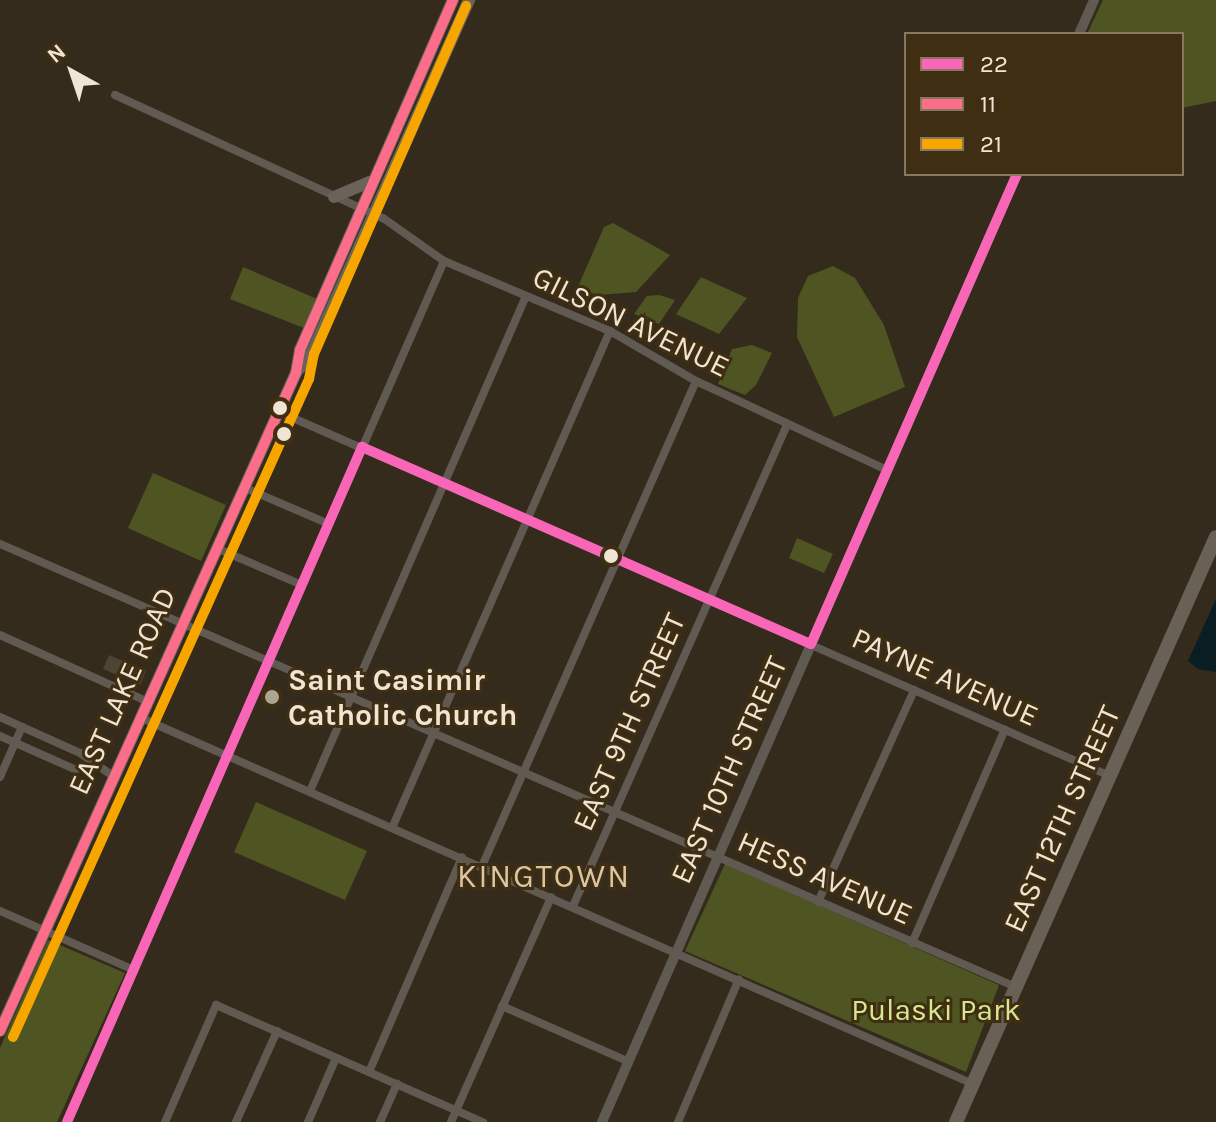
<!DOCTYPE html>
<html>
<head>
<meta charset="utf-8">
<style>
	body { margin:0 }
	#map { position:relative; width:1216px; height:1122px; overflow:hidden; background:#342b1c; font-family:Karla,sans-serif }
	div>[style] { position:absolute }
	.green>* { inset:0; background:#4e5522 }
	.water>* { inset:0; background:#091e23 }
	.building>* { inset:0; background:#4e4433 }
	.minor>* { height:8px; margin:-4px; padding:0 4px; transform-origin:4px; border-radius:4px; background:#605a52 }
	.tertiary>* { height:10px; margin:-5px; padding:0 5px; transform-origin:5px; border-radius:5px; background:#605a52 }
	.secondary>* { height:12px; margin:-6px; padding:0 6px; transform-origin:6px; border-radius:6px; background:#6a6359 }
	.primary>* { height:14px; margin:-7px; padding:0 7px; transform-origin:7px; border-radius:7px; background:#696155 }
	.bus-1>* { height:10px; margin:-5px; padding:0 5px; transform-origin:5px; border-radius:5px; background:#fa66b7 }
	.bus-2>* { height:10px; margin:-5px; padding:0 5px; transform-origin:5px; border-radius:5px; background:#fb6d88 }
	.bus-3>* { height:10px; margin:-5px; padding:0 5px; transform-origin:5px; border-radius:5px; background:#f7a600 }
	.dots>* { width:22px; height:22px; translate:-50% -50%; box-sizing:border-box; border:4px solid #3f2e11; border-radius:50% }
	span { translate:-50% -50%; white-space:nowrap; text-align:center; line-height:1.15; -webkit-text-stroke:6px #3f2e11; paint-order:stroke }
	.street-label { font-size:30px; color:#f0e5d5 }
	.poi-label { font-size:30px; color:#f0e5d5; font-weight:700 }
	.left { translate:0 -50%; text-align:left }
	.park-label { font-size:30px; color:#d6e790 }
	.neighbourhood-label { font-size:32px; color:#dac5a5; letter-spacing:2px }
	.legend { position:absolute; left:904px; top:32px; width:280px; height:144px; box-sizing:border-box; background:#3f2e11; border:2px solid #86775f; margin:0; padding:10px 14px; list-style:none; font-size:24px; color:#f0e5d5 }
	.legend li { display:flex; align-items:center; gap:16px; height:40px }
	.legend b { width:40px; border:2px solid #86775f }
	.north { position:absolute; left:32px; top:32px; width:80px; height:80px; -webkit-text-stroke:6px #3f2e11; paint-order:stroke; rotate:320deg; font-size:22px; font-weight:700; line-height:32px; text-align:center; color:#f0e5d5 }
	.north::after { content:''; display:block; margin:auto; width:28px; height:36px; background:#f0e5d5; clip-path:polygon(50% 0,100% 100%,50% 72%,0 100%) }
</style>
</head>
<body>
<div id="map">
	<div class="green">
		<div style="clip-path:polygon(1103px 0,1216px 0,1216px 101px,1182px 108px,1182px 34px,1087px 34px)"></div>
		<div style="clip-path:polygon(613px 223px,670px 255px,636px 292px,599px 295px,577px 289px,604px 227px)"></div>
		<div style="clip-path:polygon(833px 266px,855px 278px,884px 325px,905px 387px,834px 417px,797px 337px,798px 298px,808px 276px)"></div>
		<div style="clip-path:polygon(243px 267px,317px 299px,304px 328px,230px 299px)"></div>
		<div style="clip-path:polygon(701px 277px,747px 298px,719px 334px,676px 314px)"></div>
		<div style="clip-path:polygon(659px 295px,675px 300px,659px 324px,634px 314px,647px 296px)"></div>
		<div style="clip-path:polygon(752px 345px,772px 353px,756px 385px,745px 395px,718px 384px,732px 349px)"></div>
		<div style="clip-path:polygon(153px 473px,226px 505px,201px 561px,128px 528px)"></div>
		<div style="clip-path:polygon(797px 538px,833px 554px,824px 573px,789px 558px)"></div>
		<div style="clip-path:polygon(256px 802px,367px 851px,345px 900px,234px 852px)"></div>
		<div style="clip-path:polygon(725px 864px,999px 985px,966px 1072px,685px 951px)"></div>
		<div style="clip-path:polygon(48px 940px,125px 973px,57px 1122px,0 1122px,0 1048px)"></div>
	</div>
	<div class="water">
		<div style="clip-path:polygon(1216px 599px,1216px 672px,1198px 669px,1188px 661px)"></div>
	</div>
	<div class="building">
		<div style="clip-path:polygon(109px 655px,146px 671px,140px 685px,103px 669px)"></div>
	</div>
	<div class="minor">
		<div style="left:115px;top:95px;width:295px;rotate:24.7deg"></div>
		<div style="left:383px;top:218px;width:75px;rotate:35.2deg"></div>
		<div style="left:444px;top:261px;width:180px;rotate:22.9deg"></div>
		<div style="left:610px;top:331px;width:99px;rotate:30.2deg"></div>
		<div style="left:696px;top:381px;width:211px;rotate:25deg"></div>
		<div style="left:277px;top:411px;width:909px;rotate:23.66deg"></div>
		<div style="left:243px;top:487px;width:94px;rotate:23.3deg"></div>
		<div style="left:0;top:544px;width:1108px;rotate:23.56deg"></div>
		<div style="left:216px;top:548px;width:94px;rotate:23.3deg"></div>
		<div style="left:0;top:635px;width:160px;rotate:24.3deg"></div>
		<div style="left:0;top:717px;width:88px;rotate:24.2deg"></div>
		<div style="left:80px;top:753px;width:40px;rotate:34.9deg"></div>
		<div style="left:139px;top:717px;width:911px;rotate:23.75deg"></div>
		<div style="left:0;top:736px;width:81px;rotate:24deg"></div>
		<div style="left:74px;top:769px;width:18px;rotate:-6deg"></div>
		<div style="left:0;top:777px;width:55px;rotate:-66.3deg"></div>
		<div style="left:310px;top:791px;width:540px;rotate:-66.43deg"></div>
		<div style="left:392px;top:828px;width:543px;rotate:-66.32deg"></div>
		<div style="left:482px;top:866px;width:530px;rotate:-66.19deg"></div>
		<div style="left:818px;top:902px;width:233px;rotate:-65.6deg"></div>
		<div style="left:573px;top:906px;width:526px;rotate:-66.02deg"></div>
		<div style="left:0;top:911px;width:146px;rotate:23.8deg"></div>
		<div style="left:912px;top:943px;width:233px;rotate:-66.5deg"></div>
		<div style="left:502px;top:1006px;width:137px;rotate:23.7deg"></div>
		<div style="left:369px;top:1072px;width:234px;rotate:-66.6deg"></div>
		<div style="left:67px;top:1122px;width:940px;rotate:-66.35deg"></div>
		<div style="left:165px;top:1122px;width:128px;rotate:-66.4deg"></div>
		<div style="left:216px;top:1005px;width:292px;rotate:23.7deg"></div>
		<div style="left:236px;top:1122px;width:100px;rotate:-65.7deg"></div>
		<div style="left:308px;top:1122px;width:70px;rotate:-66.4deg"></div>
		<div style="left:380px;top:1122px;width:42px;rotate:-65.9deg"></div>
		<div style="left:451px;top:1122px;width:246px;rotate:-66deg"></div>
		<div style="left:678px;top:1122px;width:155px;rotate:-66.9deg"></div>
	</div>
	<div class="tertiary">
		<div style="left:1079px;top:34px;width:37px;rotate:-66deg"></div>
		<div style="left:602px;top:1122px;width:1035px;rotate:-66.36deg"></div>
	</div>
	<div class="secondary">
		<div style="left:334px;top:197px;width:39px;rotate:-23deg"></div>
		<div style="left:298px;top:370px;width:20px;rotate:-49deg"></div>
		<div style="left:311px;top:355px;width:389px;rotate:-66deg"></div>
		<div style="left:0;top:1031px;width:722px;rotate:-65.78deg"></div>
		<div style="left:296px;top:373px;width:23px;rotate:-80deg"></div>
		<div style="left:300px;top:350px;width:382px;rotate:-66.4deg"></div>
	</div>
	<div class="primary">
		<div style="left:956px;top:1122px;width:640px;rotate:-66.04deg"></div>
	</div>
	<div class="bus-1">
		<div style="left:67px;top:1122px;width:737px;rotate:-66.39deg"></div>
		<div style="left:362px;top:447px;width:490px;rotate:23.7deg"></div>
		<div style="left:811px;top:644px;width:513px;rotate:-66.33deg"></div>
	</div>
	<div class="bus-2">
		<div style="left:0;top:1031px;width:722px;rotate:-65.78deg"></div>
		<div style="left:296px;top:373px;width:23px;rotate:-80deg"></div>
		<div style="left:300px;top:350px;width:382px;rotate:-66.4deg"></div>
	</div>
	<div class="bus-3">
		<div style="left:13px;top:1037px;width:722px;rotate:-65.78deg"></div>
		<div style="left:309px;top:379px;width:25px;rotate:-79deg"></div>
		<div style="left:314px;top:354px;width:380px;rotate:-66.4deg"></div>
	</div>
	<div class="dots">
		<div style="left:280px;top:408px;background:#f0e5d5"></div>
		<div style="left:284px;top:434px;background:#f0e5d5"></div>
		<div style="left:611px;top:556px;background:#f0e5d5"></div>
		<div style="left:272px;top:697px;background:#aea494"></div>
	</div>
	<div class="street-label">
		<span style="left:631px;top:322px;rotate:26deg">GILSON AVENUE</span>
		<span style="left:945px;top:677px;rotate:24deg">PAYNE AVENUE</span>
		<span style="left:122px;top:691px;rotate:-66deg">EAST LAKE ROAD</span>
		<span style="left:629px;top:722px;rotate:-66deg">EAST 9TH STREET</span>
		<span style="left:729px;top:770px;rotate:-66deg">EAST 10TH STREET</span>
		<span style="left:1062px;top:819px;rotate:-66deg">EAST 12TH STREET</span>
		<span style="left:825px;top:878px;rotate:24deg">HESS AVENUE</span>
	</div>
	<div class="poi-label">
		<span class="left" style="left:288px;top:697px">Saint Casimir<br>Catholic Church</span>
	</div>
	<div class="park-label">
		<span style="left:936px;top:1010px">Pulaski Park</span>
	</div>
	<div class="neighbourhood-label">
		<span style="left:544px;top:877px">KINGTOWN</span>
	</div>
	<ul class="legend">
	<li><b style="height:10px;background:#fa66b7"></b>22</li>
	<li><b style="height:10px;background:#fb6d88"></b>11</li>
	<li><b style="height:10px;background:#f7a600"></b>21</li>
	</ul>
	<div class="north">N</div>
</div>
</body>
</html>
